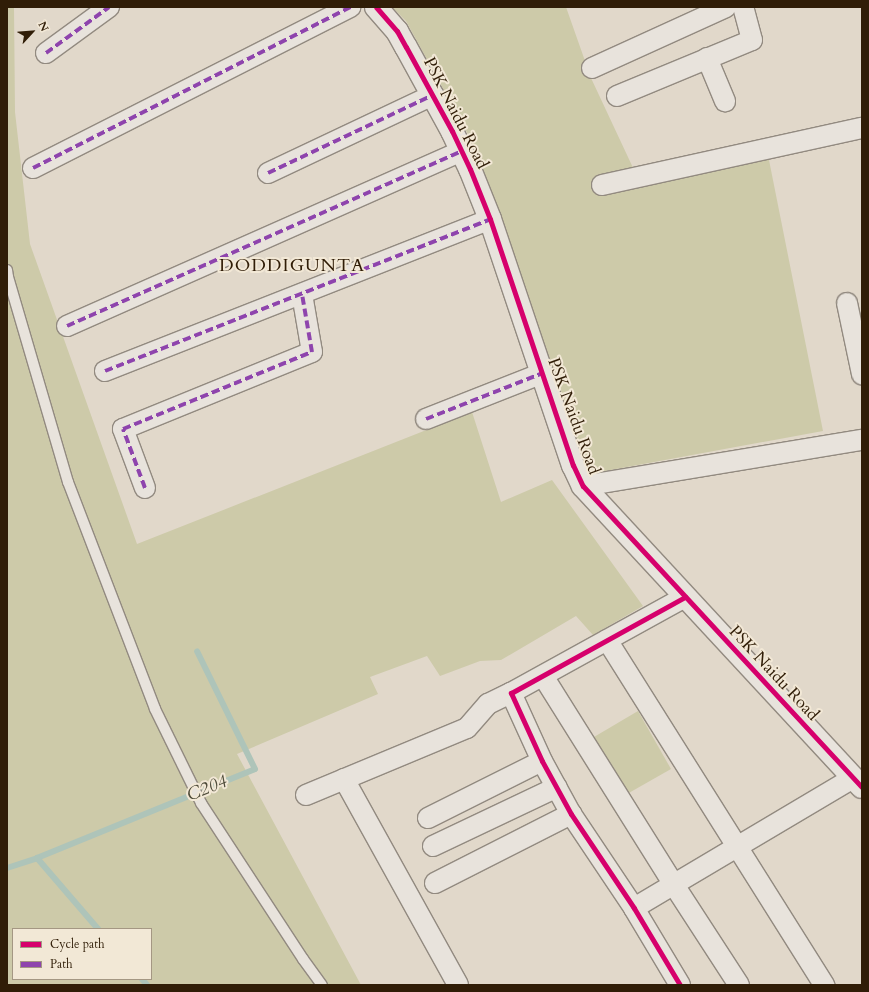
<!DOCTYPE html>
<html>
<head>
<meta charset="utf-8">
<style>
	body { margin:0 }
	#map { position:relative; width:869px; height:992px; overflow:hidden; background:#e1d8ca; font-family:Cardo,serif }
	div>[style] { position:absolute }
	.green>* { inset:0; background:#cdcaa9 }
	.stream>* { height:6px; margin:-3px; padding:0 3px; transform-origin:3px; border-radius:3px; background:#aec4b9 }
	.roads { filter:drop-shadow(1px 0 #928a80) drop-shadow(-1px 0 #928a80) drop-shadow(0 1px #928a80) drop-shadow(0 -1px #928a80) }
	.service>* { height:10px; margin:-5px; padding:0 5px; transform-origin:5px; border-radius:5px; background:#e8e3dc }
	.minor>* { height:20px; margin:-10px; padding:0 10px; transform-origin:10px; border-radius:10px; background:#e8e3dc }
	.tertiary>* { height:22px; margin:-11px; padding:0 11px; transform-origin:11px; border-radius:11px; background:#e8e3dc }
	.quiet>* { height:4px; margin-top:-2px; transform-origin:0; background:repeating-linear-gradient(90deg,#8e44ad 0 8px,transparent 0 12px) }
	.cycleway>* { height:5px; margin:-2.5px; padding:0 2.5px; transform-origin:2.5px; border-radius:2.5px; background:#d6006c }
	span { translate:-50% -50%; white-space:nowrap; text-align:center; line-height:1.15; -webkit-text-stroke:4px #f2e8d6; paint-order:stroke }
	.street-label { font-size:17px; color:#301d07 }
	.neighbourhood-label { font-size:18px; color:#301d07; letter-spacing:1px }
	.water-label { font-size:18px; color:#4f4c3a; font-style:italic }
	.frame { position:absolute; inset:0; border:8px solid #301d07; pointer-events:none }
	.legend { position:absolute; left:12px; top:928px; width:140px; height:52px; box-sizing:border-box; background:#f2e8d6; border:1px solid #a49783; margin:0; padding:5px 7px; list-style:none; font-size:12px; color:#301d07 }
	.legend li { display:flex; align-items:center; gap:8px; height:20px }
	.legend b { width:20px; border:1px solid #a49783 }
	.north { position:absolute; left:12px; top:12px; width:40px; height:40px; -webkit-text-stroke:3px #f2e8d6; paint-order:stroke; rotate:64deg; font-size:11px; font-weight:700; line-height:16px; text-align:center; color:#301d07 }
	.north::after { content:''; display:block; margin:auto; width:14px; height:18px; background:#301d07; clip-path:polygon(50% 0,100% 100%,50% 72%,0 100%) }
</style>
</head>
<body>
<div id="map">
	<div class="green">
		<div style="clip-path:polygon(evenodd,7px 7px,14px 7px,15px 112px,30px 244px,137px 544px,472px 412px,501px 502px,552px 480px,643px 606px,593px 635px,576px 616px,501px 660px,480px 661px,440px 676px,427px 656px,370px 677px,378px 694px,237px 754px,361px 985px,7px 985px,7px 7px,13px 929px,151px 929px,151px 979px,13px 979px,13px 929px)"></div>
		<div style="clip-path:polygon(392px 7px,566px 7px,591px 78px,642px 187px,768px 155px,823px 431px,589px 474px,470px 138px,406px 21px)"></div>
		<div style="clip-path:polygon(638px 711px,671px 769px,627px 794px,594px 737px)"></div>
	</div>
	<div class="stream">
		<div style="left:37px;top:858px;width:235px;rotate:-22.2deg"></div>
		<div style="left:255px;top:769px;width:131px;rotate:-116.2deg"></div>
		<div style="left:7px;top:868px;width:32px;rotate:-18deg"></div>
		<div style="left:37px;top:858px;width:94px;rotate:49.3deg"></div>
		<div style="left:142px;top:979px;width:8px;rotate:50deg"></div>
	</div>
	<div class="roads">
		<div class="service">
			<div style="left:7px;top:270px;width:7px;rotate:82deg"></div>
			<div style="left:8px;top:277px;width:214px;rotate:73.7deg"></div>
			<div style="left:68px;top:482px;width:243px;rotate:69deg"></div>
			<div style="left:155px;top:709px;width:105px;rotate:63.9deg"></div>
			<div style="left:201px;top:803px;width:186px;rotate:56.8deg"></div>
			<div style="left:303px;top:959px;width:32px;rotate:54deg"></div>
		</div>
		<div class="minor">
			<div style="left:46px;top:53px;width:78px;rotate:-36.1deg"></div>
			<div style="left:707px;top:58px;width:47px;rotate:67.3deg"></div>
			<div style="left:592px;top:68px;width:147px;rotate:-24.5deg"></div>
			<div style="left:617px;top:96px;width:146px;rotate:-22.5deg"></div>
			<div style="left:752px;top:40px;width:34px;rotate:-105deg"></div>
			<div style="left:33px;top:168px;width:356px;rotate:-26.9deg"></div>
			<div style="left:268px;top:173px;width:183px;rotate:-25.3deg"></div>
			<div style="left:602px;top:185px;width:266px;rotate:-12.4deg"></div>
			<div style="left:847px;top:303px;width:73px;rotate:78.1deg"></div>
			<div style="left:67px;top:326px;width:432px;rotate:-23.9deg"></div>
			<div style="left:105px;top:371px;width:414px;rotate:-21.5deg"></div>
			<div style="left:426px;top:419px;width:126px;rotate:-21.5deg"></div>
			<div style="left:583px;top:486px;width:283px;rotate:-9.4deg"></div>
			<div style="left:145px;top:488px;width:63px;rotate:-110.4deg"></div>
			<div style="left:123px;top:429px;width:204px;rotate:-22.2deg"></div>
			<div style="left:312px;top:352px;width:59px;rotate:-99.8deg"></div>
			<div style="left:607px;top:640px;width:408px;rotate:57.8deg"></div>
			<div style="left:543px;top:676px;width:247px;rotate:57.9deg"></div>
			<div style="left:674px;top:885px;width:119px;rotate:57deg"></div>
			<div style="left:344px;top:779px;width:235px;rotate:61deg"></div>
			<div style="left:306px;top:795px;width:174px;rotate:-22.6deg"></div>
			<div style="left:467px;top:728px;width:32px;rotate:-49deg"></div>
			<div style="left:488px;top:704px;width:25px;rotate:-26deg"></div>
			<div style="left:428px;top:818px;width:127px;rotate:-26.6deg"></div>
			<div style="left:433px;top:846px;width:137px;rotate:-25.4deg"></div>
			<div style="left:435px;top:883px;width:153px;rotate:-26.9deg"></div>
			<div style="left:634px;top:908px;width:255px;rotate:-30.7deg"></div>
			<div style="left:680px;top:985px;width:90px;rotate:-120.9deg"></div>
			<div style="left:634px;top:908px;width:113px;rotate:-123.8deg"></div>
			<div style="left:571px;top:814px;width:60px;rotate:-118.7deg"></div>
			<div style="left:542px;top:761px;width:75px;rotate:-114.5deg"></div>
			<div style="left:511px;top:693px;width:199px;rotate:-28.9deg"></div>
		</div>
		<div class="tertiary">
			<div style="left:376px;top:7px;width:32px;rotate:49deg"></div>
			<div style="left:397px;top:31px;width:18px;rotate:61deg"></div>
			<div style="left:406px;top:47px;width:96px;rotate:61.3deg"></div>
			<div style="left:452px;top:131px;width:42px;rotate:64.7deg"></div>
			<div style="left:470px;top:169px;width:54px;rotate:68.2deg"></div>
			<div style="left:490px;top:219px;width:260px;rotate:71.4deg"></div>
			<div style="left:573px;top:465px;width:23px;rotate:65deg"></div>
			<div style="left:583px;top:486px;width:410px;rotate:47.2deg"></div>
		</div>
	</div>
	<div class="quiet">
		<div style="left:46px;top:53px;width:78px;rotate:-36.1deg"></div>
		<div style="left:33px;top:168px;width:356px;rotate:-26.9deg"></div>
		<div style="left:268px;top:173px;width:183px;rotate:-25.3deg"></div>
		<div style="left:67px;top:326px;width:432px;rotate:-23.9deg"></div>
		<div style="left:105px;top:371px;width:414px;rotate:-21.5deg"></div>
		<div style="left:426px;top:419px;width:126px;rotate:-21.5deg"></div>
		<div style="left:145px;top:488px;width:63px;rotate:-110.4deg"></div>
		<div style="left:123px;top:429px;width:204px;rotate:-22.2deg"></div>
		<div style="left:312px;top:352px;width:59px;rotate:-99.8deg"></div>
	</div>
	<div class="cycleway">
		<div style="left:376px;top:7px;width:32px;rotate:49deg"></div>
		<div style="left:397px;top:31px;width:18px;rotate:61deg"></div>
		<div style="left:406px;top:47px;width:96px;rotate:61.3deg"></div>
		<div style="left:452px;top:131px;width:42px;rotate:64.7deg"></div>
		<div style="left:470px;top:169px;width:54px;rotate:68.2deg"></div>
		<div style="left:490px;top:219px;width:260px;rotate:71.4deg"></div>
		<div style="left:573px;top:465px;width:23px;rotate:65deg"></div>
		<div style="left:583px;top:486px;width:410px;rotate:47.2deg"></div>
		<div style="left:680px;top:985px;width:90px;rotate:-120.9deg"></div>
		<div style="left:634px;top:908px;width:113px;rotate:-123.8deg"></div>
		<div style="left:571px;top:814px;width:60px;rotate:-118.7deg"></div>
		<div style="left:542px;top:761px;width:75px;rotate:-114.5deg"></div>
		<div style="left:511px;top:693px;width:199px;rotate:-28.9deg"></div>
	</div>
	<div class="street-label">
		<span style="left:456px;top:113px;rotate:63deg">PSK Naidu Road</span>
		<span style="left:574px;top:416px;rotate:70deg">PSK Naidu Road</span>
		<span style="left:774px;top:673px;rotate:47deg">PSK Naidu Road</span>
	</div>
	<div class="neighbourhood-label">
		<span style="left:292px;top:266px">DODDIGUNTA</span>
	</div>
	<div class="water-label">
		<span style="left:207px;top:789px;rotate:-22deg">C204</span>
	</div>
	<div class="frame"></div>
	<ul class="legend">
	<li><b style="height:5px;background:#d6006c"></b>Cycle path</li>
	<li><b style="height:5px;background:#8e44ad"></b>Path</li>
	</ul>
	<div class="north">N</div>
</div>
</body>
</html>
